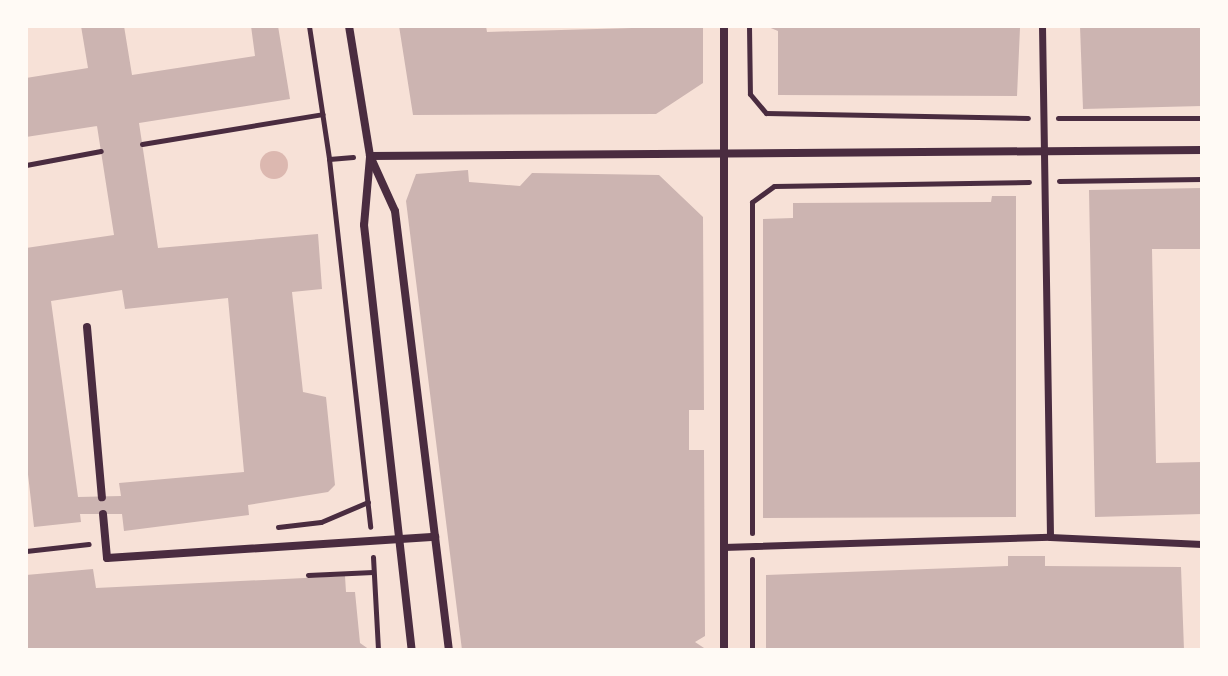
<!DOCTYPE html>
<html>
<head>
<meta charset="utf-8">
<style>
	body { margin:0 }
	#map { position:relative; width:1228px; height:676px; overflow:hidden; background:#f7e1d7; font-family:"Source Sans 3",sans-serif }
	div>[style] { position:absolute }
	.water>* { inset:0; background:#dcb8b0 }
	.round { border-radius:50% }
	.building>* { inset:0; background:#ccb4b1 }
	.path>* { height:5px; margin:-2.5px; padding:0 2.5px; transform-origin:2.5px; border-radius:2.5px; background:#4a2c40 }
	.pedestrian>* { height:7px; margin:-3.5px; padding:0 3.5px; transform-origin:3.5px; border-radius:3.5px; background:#4a2c40 }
	.minor>* { height:8px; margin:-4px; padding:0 4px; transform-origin:4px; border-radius:4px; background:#4a2c40 }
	span { translate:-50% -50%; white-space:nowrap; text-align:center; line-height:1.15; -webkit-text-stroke:8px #fffaf5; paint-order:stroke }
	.frame { position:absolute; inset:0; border:28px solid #fffaf5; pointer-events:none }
</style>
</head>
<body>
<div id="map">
	<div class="water">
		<div class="round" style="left:260px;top:151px;width:28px;height:28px"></div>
	</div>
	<div class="building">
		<div style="clip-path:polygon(evenodd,81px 26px,124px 26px,132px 75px,255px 56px,251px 26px,278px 26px,290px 99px,139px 123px,158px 248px,318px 234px,322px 289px,292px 292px,303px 392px,326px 397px,335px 485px,328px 492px,248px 505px,249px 515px,124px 531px,122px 514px,80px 514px,81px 522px,34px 527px,26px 457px,26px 248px,114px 235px,97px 126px,26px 137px,26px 78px,88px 68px,81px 26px,122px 290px,125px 309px,228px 298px,244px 472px,119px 483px,121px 496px,78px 497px,51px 301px,122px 290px)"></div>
		<div style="clip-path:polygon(399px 26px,486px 26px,487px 32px,703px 26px,703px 83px,656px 114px,413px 115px)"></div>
		<div style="clip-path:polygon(766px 26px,1020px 28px,1017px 96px,778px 95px,778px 31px)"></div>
		<div style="clip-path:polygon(1080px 26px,1202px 26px,1202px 106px,1083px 109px)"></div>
		<div style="clip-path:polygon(468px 170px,469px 182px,520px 186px,532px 173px,659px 175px,703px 217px,704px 410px,689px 410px,689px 450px,704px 450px,705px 636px,695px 642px,707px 650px,462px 650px,406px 201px,416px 174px)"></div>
		<div style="clip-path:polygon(1202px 188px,1202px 249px,1152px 249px,1156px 463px,1202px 462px,1202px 514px,1095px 517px,1089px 190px)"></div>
		<div style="clip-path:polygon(992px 196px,1016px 196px,1016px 517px,763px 518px,763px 219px,793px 218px,793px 203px,991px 202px)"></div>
		<div style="clip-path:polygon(1008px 556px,1045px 556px,1045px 566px,1181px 567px,1184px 650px,766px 650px,766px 575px,1008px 566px)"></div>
		<div style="clip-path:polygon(93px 569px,96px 588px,345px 576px,346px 592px,355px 592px,360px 643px,370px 650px,26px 650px,26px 575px)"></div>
	</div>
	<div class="path">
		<div style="left:309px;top:26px;width:134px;rotate:81.4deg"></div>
		<div style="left:749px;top:26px;width:68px;rotate:89.2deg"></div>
		<div style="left:750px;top:94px;width:25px;rotate:50deg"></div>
		<div style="left:766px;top:113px;width:262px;rotate:1.1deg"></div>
		<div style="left:1058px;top:118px;width:144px"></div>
		<div style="left:142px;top:144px;width:183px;rotate:-9.4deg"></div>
		<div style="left:353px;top:157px;width:24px;rotate:175deg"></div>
		<div style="left:329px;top:159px;width:370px;rotate:83.6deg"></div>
		<div style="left:26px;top:165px;width:76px;rotate:-10.6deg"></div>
		<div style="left:1059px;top:181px;width:143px;rotate:-0.8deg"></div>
		<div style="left:278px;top:527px;width:43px;rotate:-6.6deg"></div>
		<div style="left:321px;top:522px;width:51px;rotate:-23.1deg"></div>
		<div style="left:752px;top:533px;width:331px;rotate:-90deg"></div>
		<div style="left:752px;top:202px;width:27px;rotate:-36deg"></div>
		<div style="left:774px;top:186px;width:255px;rotate:-0.9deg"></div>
		<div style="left:26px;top:551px;width:63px;rotate:-6.3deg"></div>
		<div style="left:373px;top:557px;width:93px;rotate:86.9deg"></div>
		<div style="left:752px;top:559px;width:91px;rotate:90deg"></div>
		<div style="left:308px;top:575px;width:65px;rotate:-2.6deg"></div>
	</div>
	<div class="pedestrian">
		<div style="left:1042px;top:26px;width:511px;rotate:89.1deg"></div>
		<div style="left:723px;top:547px;width:327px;rotate:-1.8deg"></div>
		<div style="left:1050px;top:537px;width:152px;rotate:2.6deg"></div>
	</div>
	<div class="minor">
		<div style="left:349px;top:26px;width:132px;rotate:80.8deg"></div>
		<div style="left:370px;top:156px;width:60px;rotate:65.6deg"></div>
		<div style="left:395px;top:211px;width:442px;rotate:83deg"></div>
		<div style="left:370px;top:156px;width:832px;rotate:-0.41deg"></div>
		<div style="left:370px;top:157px;width:68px;rotate:95deg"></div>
		<div style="left:364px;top:225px;width:428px;rotate:83.6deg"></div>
		<div style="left:87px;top:327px;width:171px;rotate:85deg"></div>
		<div style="left:103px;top:514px;width:44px;rotate:84.8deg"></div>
		<div style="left:107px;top:558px;width:329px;rotate:-3.7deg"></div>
		<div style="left:724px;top:650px;width:624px;rotate:-90deg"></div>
	</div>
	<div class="frame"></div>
</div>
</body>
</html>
